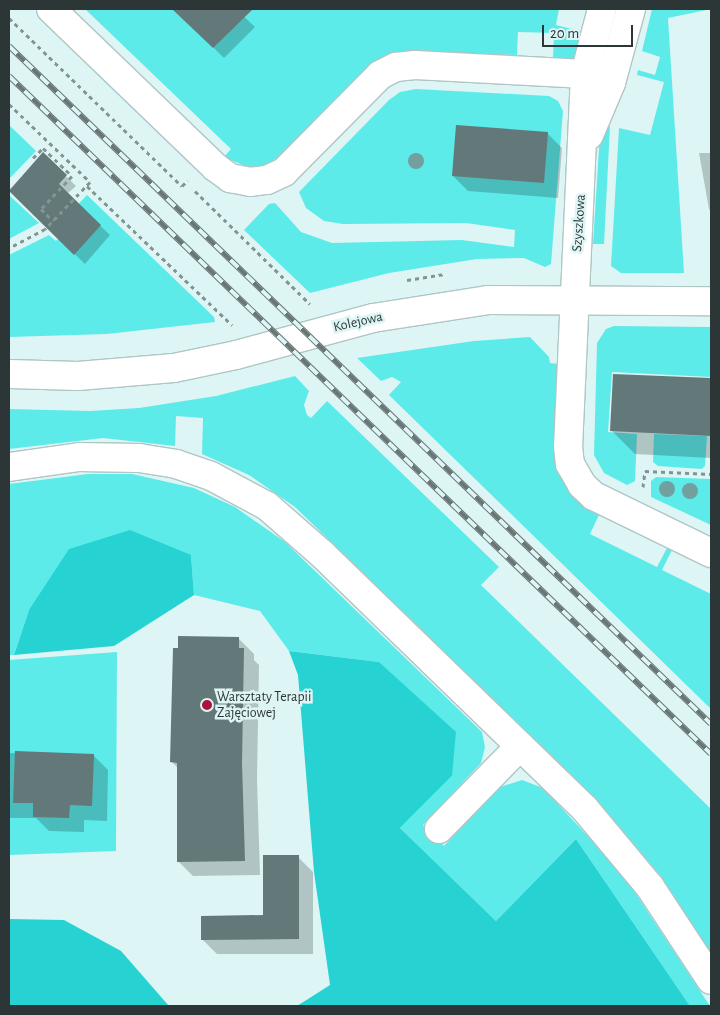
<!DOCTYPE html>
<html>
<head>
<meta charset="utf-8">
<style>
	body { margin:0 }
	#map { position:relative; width:720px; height:1015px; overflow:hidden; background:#ddf5f4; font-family:"Alegreya Sans",sans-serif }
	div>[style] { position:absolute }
	.green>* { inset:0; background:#5debea }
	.forest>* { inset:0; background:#27d3d2 }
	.shadow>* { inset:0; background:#0003 }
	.building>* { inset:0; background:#637878 }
	.path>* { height:3px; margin-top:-1.5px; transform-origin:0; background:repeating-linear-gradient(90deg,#839493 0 4px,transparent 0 8px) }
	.roads { filter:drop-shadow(1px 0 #afc6c5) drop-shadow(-1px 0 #afc6c5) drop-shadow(0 1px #afc6c5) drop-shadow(0 -1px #afc6c5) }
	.minor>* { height:28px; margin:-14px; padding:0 14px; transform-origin:14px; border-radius:14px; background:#fff }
	.rail>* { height:5.5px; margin-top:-2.75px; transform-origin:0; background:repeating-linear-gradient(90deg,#ddf5f4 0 11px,#687676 0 22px); box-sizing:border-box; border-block:1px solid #687676 }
	.trees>* { width:16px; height:16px; margin:-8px; border-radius:50%; background:#71a09f }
	.dots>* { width:14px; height:14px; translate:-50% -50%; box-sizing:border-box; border:2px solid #ddf5f4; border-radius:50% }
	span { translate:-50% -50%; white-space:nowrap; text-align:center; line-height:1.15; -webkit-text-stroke:5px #ddf5f4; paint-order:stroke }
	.street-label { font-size:14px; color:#2d3636 }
	.poi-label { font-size:14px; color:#2d3636 }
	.left { translate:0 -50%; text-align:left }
	.frame { position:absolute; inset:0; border:10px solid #2d3636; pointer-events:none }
	.scale { position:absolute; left:542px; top:25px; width:91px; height:22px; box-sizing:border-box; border:2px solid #2d3636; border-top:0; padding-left:6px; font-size:15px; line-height:18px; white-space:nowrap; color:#2d3636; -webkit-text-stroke:4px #ddf5f4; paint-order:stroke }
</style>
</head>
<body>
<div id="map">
	<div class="green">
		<div style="clip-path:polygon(85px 9px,559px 9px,556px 25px,583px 32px,575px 57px,571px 60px,553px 57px,554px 33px,518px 32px,517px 55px,411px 51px,390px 54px,372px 62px,277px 158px,263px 166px,245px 166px,224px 157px,231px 149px)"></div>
		<div style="clip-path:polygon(652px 9px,711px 9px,668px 18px,684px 273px,621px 273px,611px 266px,619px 128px,650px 135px,664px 82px,637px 75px,638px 70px,655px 75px,660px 57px,642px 51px)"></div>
		<div style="clip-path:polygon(416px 89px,549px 96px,558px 101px,563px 111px,551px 264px,545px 267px,524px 258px,477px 259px,389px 273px,310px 293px,244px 230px,269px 204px,275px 203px,301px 232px,332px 243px,462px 240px,514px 247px,515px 230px,466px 223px,343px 224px,324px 221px,306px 208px,299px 192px,389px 100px,400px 92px)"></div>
		<div style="clip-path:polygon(9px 125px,36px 151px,9px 179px)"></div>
		<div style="clip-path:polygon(610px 126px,604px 244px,593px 244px,600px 133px)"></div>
		<div style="clip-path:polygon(9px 195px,39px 223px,9px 239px)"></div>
		<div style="clip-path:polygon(87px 195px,214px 317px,215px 322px,107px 334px,9px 337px,9px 255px,49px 235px,56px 241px,72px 224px,65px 218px)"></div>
		<div style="clip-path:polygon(614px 326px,711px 327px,711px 377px,612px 372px,608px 432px,637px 434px,635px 481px,627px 485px,604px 473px,594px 455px,597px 343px,606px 329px)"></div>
		<div style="clip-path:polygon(530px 337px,549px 357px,550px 363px,558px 364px,556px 459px,570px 492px,599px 515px,590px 534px,657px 567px,667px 548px,672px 550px,662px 570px,711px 594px,711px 709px,389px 395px,401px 382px,392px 377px,381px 381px,357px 358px,474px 341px)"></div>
		<div style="clip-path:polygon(295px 376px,309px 391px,304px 405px,307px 415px,311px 418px,327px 401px,499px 567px,481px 585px,711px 809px,711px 953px,660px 875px,594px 797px,295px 507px,249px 475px,202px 454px,203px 418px,176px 416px,175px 446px,103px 438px,9px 449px,9px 409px,90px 411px,139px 408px,216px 396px)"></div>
		<div style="clip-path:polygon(654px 434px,707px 436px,705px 466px,702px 469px,658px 466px,653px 462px)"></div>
		<div style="clip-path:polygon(88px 474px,132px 474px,194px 488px,235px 507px,285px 542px,482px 732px,485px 747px,481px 763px,423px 825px,444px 846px,500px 787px,522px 780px,543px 788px,622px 873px,710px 1006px,690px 1006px,576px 839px,496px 921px,400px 828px,452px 776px,379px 662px,289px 651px,260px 611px,194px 595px,191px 555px,29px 610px,14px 655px,9px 655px,9px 484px)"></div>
		<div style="clip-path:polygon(656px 477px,711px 479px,711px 525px,651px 497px,651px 481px)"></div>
		<div style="clip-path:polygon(117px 652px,116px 851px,9px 855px,9px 660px)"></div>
	</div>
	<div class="forest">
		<div style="clip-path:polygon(130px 530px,191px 555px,194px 595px,114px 646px,14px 655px,29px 610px,69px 549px)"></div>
		<div style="clip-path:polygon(289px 651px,379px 662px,456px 732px,452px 776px,400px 828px,496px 921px,576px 839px,690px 1006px,297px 1006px,330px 985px,314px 872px,298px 675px)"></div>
		<div style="clip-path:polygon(9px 919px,64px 920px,121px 951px,169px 1006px,9px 1006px)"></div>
	</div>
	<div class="shadow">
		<div style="clip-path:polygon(174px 9px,236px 9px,255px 27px,224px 58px)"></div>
		<div style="clip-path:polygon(547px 133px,562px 148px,558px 198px,468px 191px,453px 176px)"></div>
		<div style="clip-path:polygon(699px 153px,711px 153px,711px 212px,709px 209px)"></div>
		<div style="clip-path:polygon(43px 154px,76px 186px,67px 194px,110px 235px,85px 264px,9px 190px)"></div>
		<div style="clip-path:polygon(614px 375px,711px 380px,711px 458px,635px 454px,611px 430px)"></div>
		<div style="clip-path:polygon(239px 639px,254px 654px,254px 660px,259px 665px,257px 779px,260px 875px,193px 876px,178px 861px,178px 768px,172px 762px)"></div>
		<div style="clip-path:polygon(9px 753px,93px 755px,108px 770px,107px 821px,84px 820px,84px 832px,49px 831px,36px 818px,9px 818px)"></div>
		<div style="clip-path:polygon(298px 857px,313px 872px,313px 954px,217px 954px,202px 939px,265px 917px)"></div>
	</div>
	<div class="building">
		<div style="clip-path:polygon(172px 9px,253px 9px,213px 48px)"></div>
		<div style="clip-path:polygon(456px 125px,548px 132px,544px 183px,452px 176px)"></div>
		<div style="clip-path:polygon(43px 152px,67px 175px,59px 184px,101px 225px,74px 255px,9px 191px)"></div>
		<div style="clip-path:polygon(613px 374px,711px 378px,711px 436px,610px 431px)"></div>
		<div style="clip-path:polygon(178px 636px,239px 637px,239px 648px,244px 648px,242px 763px,245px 861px,177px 862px,177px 763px,170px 762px,173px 648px,178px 648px)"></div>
		<div style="clip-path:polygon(15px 751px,94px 754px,92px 806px,70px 805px,69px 818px,33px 817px,33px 803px,13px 803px)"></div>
		<div style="clip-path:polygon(263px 855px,299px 855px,299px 939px,201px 940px,201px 916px,263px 915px)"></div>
	</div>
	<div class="path">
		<div style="left:9px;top:18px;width:241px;rotate:44.2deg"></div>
		<div style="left:182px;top:186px;width:8px;rotate:-45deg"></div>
		<div style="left:9px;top:104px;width:112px;rotate:43.9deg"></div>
		<div style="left:90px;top:182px;width:65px;rotate:133.8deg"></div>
		<div style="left:45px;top:229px;width:41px;rotate:152.2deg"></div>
		<div style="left:33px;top:158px;width:14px;rotate:-45deg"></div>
		<div style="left:43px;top:148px;width:40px;rotate:44deg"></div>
		<div style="left:72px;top:176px;width:45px;rotate:133.2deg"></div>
		<div style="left:41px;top:209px;width:17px;rotate:45deg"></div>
		<div style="left:87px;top:186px;width:201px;rotate:43.8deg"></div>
		<div style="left:195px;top:191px;width:161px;rotate:44.5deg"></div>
		<div style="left:407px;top:280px;width:38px;rotate:-9deg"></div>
		<div style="left:643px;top:487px;width:16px;rotate:-83deg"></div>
		<div style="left:645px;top:471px;width:66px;rotate:2.6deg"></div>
	</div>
	<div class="roads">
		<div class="minor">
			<div style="left:51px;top:9px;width:228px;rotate:43.9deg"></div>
			<div style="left:215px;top:167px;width:19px;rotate:36deg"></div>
			<div style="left:230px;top:178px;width:20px;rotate:11deg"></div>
			<div style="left:250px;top:182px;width:17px;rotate:-7deg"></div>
			<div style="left:267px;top:180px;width:19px;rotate:-25deg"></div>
			<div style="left:284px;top:172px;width:136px;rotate:-45.3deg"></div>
			<div style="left:380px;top:75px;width:18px;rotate:-27deg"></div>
			<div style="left:396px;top:67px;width:19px;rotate:-6deg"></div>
			<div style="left:415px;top:65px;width:170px;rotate:3deg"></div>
			<div style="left:602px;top:9px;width:67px;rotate:104.7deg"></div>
			<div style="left:585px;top:74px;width:372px;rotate:92.6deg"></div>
			<div style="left:568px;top:446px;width:18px;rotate:84deg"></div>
			<div style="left:570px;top:464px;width:24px;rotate:60deg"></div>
			<div style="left:582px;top:485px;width:16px;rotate:43deg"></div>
			<div style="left:594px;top:496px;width:130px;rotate:26deg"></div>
			<div style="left:589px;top:135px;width:56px;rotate:-67.1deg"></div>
			<div style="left:611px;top:83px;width:77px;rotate:-74.9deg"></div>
			<div style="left:9px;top:374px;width:69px;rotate:1.7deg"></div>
			<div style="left:78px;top:376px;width:96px;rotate:-4.8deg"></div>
			<div style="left:174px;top:368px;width:63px;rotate:-11.8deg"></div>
			<div style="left:236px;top:355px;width:142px;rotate:-15.1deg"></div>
			<div style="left:373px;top:318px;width:116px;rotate:-8.9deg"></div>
			<div style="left:488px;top:300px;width:223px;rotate:0.3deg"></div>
			<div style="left:9px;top:467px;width:71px;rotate:-8.1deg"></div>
			<div style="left:79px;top:457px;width:60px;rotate:1deg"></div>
			<div style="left:139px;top:458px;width:37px;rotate:9deg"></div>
			<div style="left:176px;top:464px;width:37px;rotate:19deg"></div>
			<div style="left:211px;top:476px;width:64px;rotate:28.2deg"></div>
			<div style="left:267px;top:506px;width:73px;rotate:41.1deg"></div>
			<div style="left:322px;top:554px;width:366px;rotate:44.1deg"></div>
			<div style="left:585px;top:809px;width:102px;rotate:50.2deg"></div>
			<div style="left:650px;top:887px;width:111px;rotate:56.7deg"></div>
			<div style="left:439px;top:829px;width:116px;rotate:-45.7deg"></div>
		</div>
	</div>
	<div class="rail">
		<div style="left:9px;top:46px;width:976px;rotate:44deg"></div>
		<div style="left:9px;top:76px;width:976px;rotate:44deg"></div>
	</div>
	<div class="trees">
		<div style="left:416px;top:161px"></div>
		<div style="left:667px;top:489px"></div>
		<div style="left:690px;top:491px"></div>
	</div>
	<div class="dots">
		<div style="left:207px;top:705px;background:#a9133b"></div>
	</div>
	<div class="street-label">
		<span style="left:579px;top:223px;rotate:-86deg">Szyszkowa</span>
		<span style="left:358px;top:322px;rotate:-13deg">Kolejowa</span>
	</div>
	<div class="poi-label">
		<span class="left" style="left:217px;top:705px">Warsztaty Terapii<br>Zajęciowej</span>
	</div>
	<div class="frame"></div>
	<div class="scale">20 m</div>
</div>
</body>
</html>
